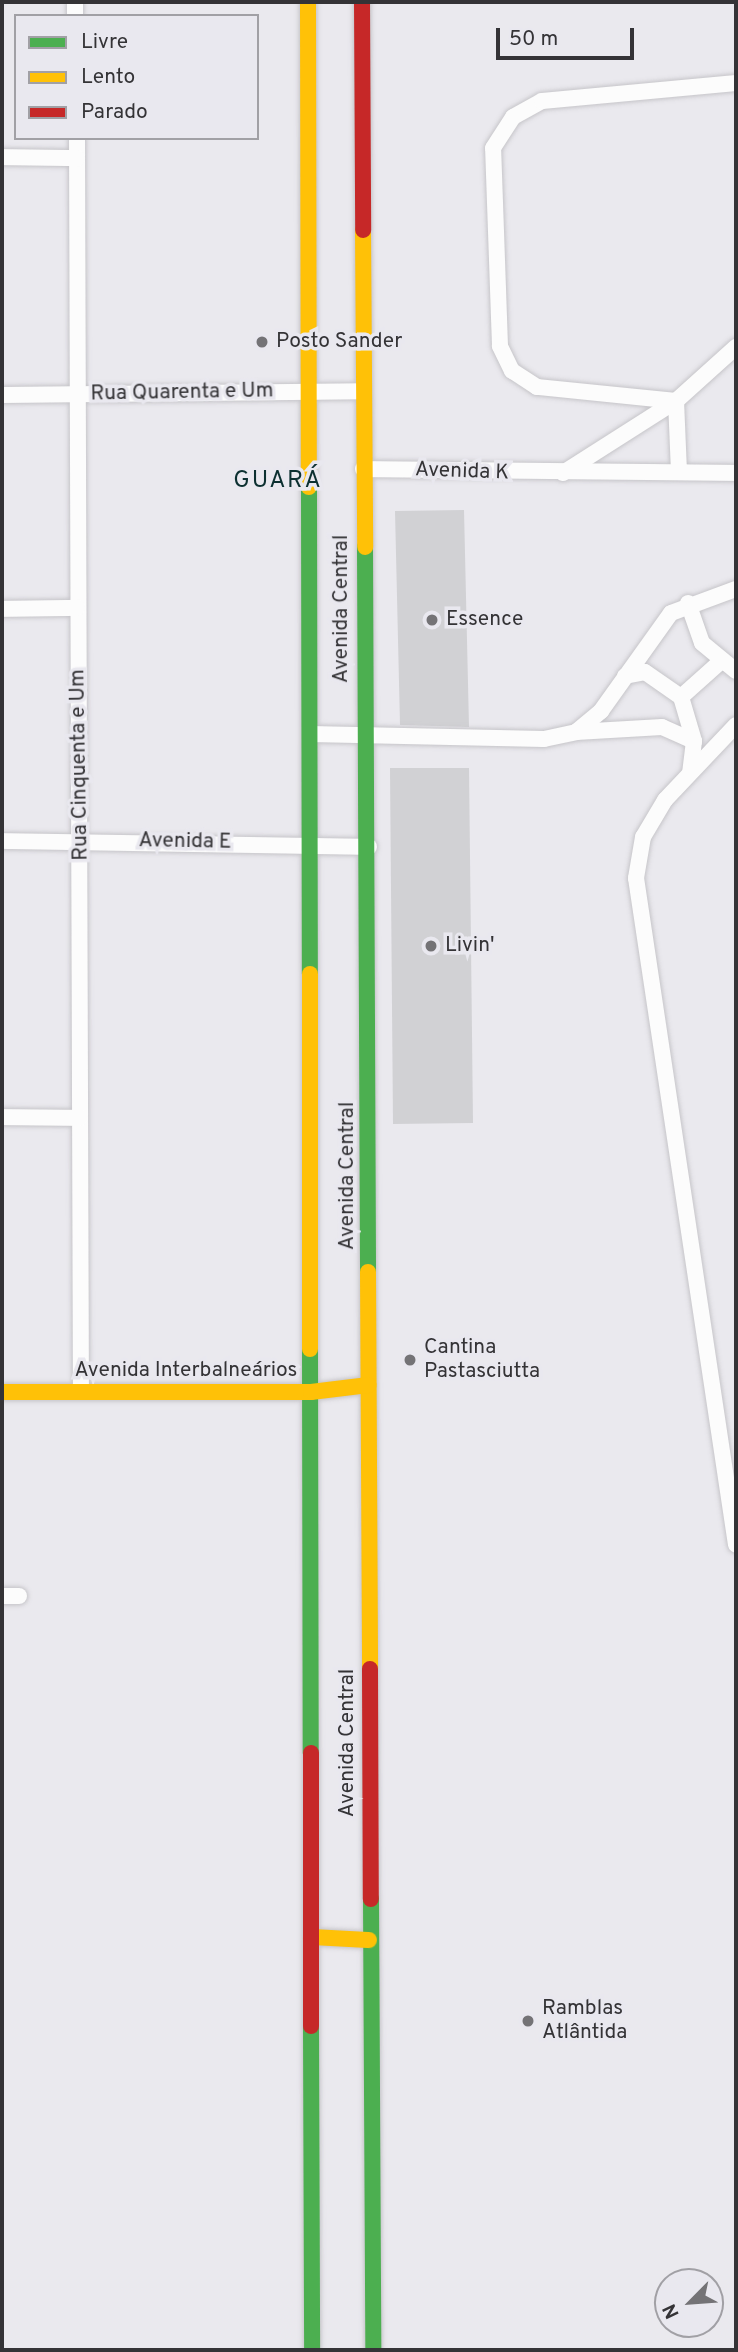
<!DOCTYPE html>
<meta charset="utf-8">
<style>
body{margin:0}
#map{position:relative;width:738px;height:2352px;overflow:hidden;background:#eae9ee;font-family:Overpass,sans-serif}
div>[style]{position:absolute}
.building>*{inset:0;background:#d1d1d4}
.roads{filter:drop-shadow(0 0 2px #c6c5c9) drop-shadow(0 0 2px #c6c5c9)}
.street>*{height:16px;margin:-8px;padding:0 8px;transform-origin:8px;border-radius:8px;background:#fcfcfc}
.fast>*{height:16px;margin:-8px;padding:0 8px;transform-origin:8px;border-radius:8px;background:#4caf50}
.slow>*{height:16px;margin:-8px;padding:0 8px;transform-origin:8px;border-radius:8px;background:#ffc107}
.jam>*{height:16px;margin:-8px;padding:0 8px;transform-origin:8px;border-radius:8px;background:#c62828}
.dots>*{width:19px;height:19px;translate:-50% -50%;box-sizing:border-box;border:4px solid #e9e8ef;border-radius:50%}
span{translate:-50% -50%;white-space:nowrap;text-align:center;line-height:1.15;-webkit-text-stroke:7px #e9e8ef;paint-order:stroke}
.poi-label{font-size:21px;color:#343336}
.left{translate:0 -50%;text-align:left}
.street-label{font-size:21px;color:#343336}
.quarter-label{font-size:24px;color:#0c3031;letter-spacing:2px}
.frame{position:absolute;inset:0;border:4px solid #343336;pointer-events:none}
.legend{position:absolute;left:14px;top:14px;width:245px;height:126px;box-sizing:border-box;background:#e9e8ef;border:2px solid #a1a0a5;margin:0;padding:9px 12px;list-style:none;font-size:21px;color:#343336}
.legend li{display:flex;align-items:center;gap:14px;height:35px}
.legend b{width:35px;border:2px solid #a1a0a5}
.north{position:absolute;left:654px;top:2268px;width:70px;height:70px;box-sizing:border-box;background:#e9e8ef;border:2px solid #a1a0a5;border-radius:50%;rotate:245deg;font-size:19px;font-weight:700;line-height:28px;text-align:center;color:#343336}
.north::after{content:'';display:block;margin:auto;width:24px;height:32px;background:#747376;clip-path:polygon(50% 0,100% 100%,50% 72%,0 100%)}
.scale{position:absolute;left:496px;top:28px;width:138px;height:32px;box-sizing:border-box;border:4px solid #343336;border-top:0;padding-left:9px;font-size:21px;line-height:24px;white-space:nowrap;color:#343336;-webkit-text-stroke:5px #e9e8ef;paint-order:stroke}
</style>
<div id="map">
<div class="building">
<i style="clip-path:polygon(464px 510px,469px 727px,400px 725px,395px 511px)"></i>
<i style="clip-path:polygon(390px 768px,469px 768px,473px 1123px,393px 1124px)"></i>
</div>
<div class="roads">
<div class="street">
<i style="left:75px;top:2px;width:14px;rotate:90deg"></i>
<i style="left:77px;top:138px;width:1254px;rotate:89.82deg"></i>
<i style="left:2px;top:157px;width:75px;rotate:0.8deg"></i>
<i style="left:2px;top:395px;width:361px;rotate:-0.6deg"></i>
<i style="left:676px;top:401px;width:140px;rotate:-174.2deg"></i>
<i style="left:537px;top:387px;width:30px;rotate:-147deg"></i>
<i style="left:512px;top:371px;width:28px;rotate:-116deg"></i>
<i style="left:500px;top:346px;width:198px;rotate:-92deg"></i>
<i style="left:493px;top:148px;width:37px;rotate:-57deg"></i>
<i style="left:513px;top:117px;width:33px;rotate:-29deg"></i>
<i style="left:542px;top:101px;width:195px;rotate:-5.3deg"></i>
<i style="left:363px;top:469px;width:373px;rotate:0.6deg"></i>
<i style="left:679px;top:472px;width:71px;rotate:-92.4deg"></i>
<i style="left:676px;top:401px;width:81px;rotate:-42deg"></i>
<i style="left:563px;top:473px;width:134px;rotate:-32.5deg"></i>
<i style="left:688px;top:603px;width:42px;rotate:70.7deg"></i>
<i style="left:702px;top:643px;width:44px;rotate:39.5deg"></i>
<i style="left:2px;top:609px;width:75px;rotate:-0.8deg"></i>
<i style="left:625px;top:676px;width:20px;rotate:-11deg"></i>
<i style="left:645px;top:672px;width:44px;rotate:34.8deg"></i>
<i style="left:681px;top:697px;width:46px;rotate:73.5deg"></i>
<i style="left:694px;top:741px;width:31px;rotate:97deg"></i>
<i style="left:681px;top:697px;width:51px;rotate:-41.8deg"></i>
<i style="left:736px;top:725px;width:103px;rotate:133.4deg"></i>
<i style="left:665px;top:800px;width:43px;rotate:120.7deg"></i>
<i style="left:643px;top:837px;width:42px;rotate:99.7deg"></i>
<i style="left:636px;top:878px;width:674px;rotate:81.47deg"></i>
<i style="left:576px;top:732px;width:86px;rotate:-3.3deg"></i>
<i style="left:662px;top:727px;width:35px;rotate:24deg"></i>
<i style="left:310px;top:734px;width:234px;rotate:1.2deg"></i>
<i style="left:544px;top:739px;width:33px;rotate:-12deg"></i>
<i style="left:576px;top:732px;width:33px;rotate:-40deg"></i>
<i style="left:601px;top:711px;width:120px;rotate:-54.5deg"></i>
<i style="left:671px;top:613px;width:69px;rotate:-20.3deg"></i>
<i style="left:2px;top:841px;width:367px;rotate:0.9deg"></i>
<i style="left:2px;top:1117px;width:78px;rotate:0.7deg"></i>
<i style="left:2px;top:1596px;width:17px"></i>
</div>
<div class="fast">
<i style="left:309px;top:487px;width:487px;rotate:89.9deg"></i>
<i style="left:365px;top:547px;width:725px;rotate:89.76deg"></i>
<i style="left:310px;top:1349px;width:404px;rotate:89.9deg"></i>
<i style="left:371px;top:1899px;width:451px;rotate:89.7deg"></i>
<i style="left:311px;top:2026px;width:324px;rotate:89.8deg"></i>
</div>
<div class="slow">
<i style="left:308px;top:2px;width:485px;rotate:89.9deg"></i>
<i style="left:363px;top:230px;width:317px;rotate:89.6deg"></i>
<i style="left:310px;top:974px;width:375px;rotate:90deg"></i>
<i style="left:368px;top:1272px;width:397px;rotate:89.7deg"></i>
<i style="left:2px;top:1392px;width:309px"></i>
<i style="left:311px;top:1392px;width:58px;rotate:-6.9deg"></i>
<i style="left:311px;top:1937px;width:58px;rotate:3deg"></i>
</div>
<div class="jam">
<i style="left:362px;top:2px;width:228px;rotate:89.7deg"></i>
<i style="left:370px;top:1669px;width:230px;rotate:89.8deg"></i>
<i style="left:311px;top:1753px;width:273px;rotate:90deg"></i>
</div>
</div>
<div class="dots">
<i style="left:262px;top:342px;background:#747376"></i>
<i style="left:432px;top:620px;background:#747376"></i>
<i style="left:431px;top:946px;background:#747376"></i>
<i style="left:410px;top:1360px;background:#747376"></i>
<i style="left:528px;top:2021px;background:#747376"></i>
</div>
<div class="poi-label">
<span class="left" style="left:276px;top:342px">Posto Sander</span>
<span class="left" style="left:446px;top:620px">Essence</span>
<span class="left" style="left:445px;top:946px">Livin'</span>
<span class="left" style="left:424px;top:1360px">Cantina<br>Pastasciutta</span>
<span class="left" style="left:542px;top:2021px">Ramblas<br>Atlântida</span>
</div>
<div class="street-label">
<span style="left:182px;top:393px;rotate:-1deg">Rua Quarenta e Um</span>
<span style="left:462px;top:472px;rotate:2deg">Avenida K</span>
<span style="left:342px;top:609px;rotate:-90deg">Avenida Central</span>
<span style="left:80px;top:765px;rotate:-91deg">Rua Cinquenta e Um</span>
<span style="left:185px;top:842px;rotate:1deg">Avenida E</span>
<span style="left:348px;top:1176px;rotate:-90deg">Avenida Central</span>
<span style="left:186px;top:1371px">Avenida Interbalneários</span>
<span style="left:348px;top:1743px;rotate:-90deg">Avenida Central</span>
</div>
<div class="quarter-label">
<span style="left:278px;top:482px">GUARÁ</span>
</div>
<div class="frame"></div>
<ul class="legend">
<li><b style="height:9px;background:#4caf50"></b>Livre</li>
<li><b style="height:9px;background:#ffc107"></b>Lento</li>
<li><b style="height:9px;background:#c62828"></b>Parado</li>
</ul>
<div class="north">N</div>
<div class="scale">50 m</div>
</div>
